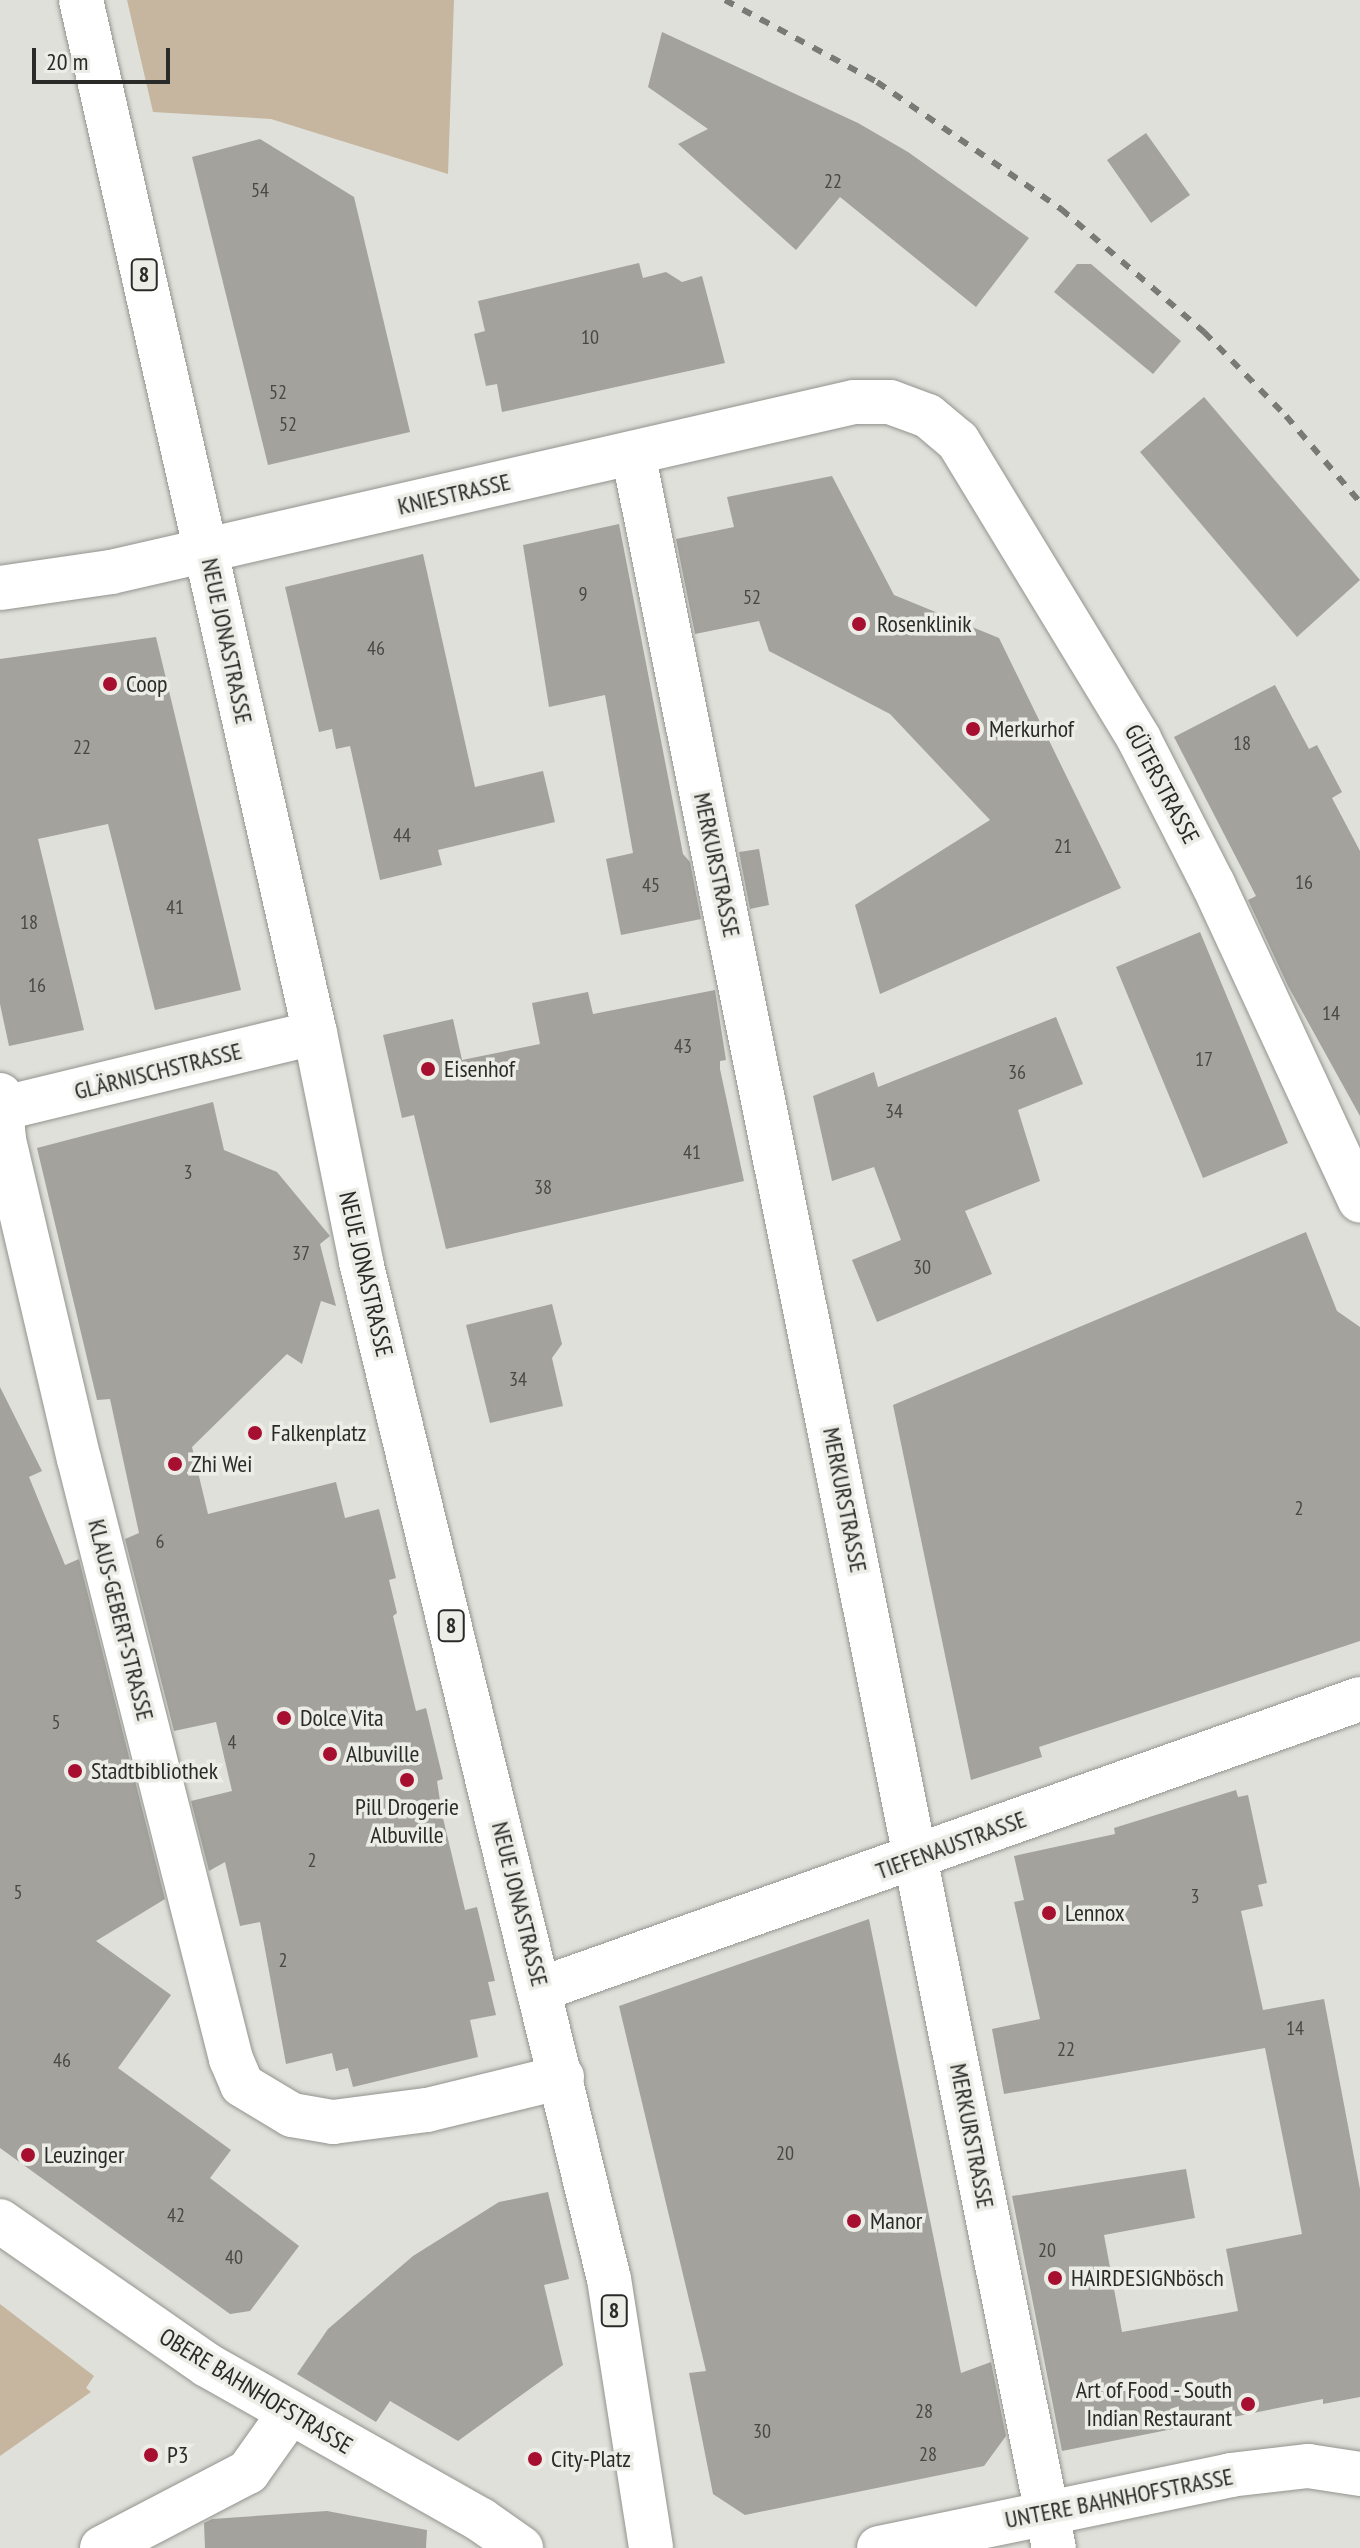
<!DOCTYPE html>
<meta charset="utf-8">
<style>
body{margin:0}
#map{position:relative;width:1360px;height:2548px;overflow:hidden;background:#dfe0da;font-family:"PT Sans Narrow",sans-serif}
div>[style]{position:absolute}
.green>*{inset:0;background:#c6b69f}
.building>*{inset:0;background:#a3a29d}
.roads{filter:drop-shadow(0 0 2px #93948f) drop-shadow(0 0 2px #93948f)}
.minor>*{height:44px;margin:-22px;padding:0 22px;transform-origin:22px;border-radius:22px;background:#fff}
.primary>*{height:44px;margin:-22px;padding:0 22px;transform-origin:22px;border-radius:22px;background:#fff}
.rail>*{height:6px;margin-top:-3px;transform-origin:0;background:repeating-linear-gradient(90deg,#797a76 0 10px,transparent 0 20px)}
.dots>*{width:22px;height:22px;translate:-50% -50%;box-sizing:border-box;border:4px solid #ecede7;border-radius:50%}
span{translate:-50% -50%;white-space:nowrap;text-align:center;line-height:1.15;-webkit-text-stroke:7px #ecede7;paint-order:stroke}
.number-label{font-size:20px;color:#484945}
.number-label span{-webkit-text-stroke-width:0}
.shield-label span{padding:2px 6px;background:#ecede7;border:2px solid;border-radius:6px;-webkit-text-stroke-width:0}
.shield-label{font-size:22px;color:#2a2b28;font-weight:700}
.street-label{font-size:24px;color:#2a2b28}
.poi-label{font-size:24px;color:#2a2b28}
.left{translate:0 -50%;text-align:left}
.right{translate:-100% -50%;text-align:right}
.scale{position:absolute;left:32px;top:48px;width:138px;height:36px;box-sizing:border-box;border:4px solid #2a2b28;border-top:0;padding-left:10px;font-size:24px;line-height:28px;white-space:nowrap;color:#2a2b28;-webkit-text-stroke:6px #ecede7;paint-order:stroke}
</style>
<div id="map">
<div class="green">
<i style="clip-path:polygon(127px 0,454px 0,448px 174px,271px 119px,153px 112px)"></i>
<i style="clip-path:polygon(0 2304px,94px 2376px,86px 2388px,91px 2392px,0 2456px)"></i>
</div>
<div class="building">
<i style="clip-path:polygon(662px 32px,858px 123px,908px 152px,1029px 238px,976px 307px,840px 197px,796px 250px,678px 144px,708px 129px,648px 87px)"></i>
<i style="clip-path:polygon(1146px 133px,1190px 195px,1151px 223px,1107px 160px)"></i>
<i style="clip-path:polygon(260px 139px,354px 197px,410px 432px,268px 465px,192px 157px)"></i>
<i style="clip-path:polygon(639px 263px,643px 278px,666px 272px,682px 282px,702px 276px,725px 363px,502px 412px,497px 384px,486px 386px,474px 334px,485px 331px,478px 301px)"></i>
<i style="clip-path:polygon(1077px 264px,1091px 264px,1181px 341px,1153px 374px,1054px 292px)"></i>
<i style="clip-path:polygon(1204px 397px,1360px 580px,1297px 637px,1140px 452px)"></i>
<i style="clip-path:polygon(832px 476px,894px 595px,999px 638px,1121px 888px,880px 994px,855px 905px,990px 820px,890px 714px,769px 651px,759px 621px,695px 634px,676px 539px,734px 527px,727px 497px)"></i>
<i style="clip-path:polygon(619px 524px,683px 854px,690px 862px,701px 919px,621px 935px,606px 859px,633px 853px,605px 695px,549px 707px,523px 545px)"></i>
<i style="clip-path:polygon(423px 554px,475px 787px,543px 771px,555px 822px,438px 850px,442px 865px,380px 880px,350px 746px,336px 749px,332px 729px,319px 732px,285px 587px)"></i>
<i style="clip-path:polygon(156px 637px,241px 990px,155px 1010px,108px 824px,38px 839px,84px 1030px,9px 1046px,0 1004px,0 659px)"></i>
<i style="clip-path:polygon(1275px 685px,1309px 749px,1317px 745px,1342px 792px,1332px 798px,1360px 851px,1360px 1116px,1288px 986px,1248px 900px,1256px 896px,1174px 737px)"></i>
<i style="clip-path:polygon(759px 849px,769px 905px,750px 909px,739px 852px)"></i>
<i style="clip-path:polygon(1200px 932px,1288px 1143px,1203px 1178px,1116px 967px)"></i>
<i style="clip-path:polygon(715px 990px,726px 1060px,720px 1061px,720px 1069px,744px 1181px,446px 1249px,414px 1115px,402px 1118px,383px 1035px,453px 1019px,462px 1060px,540px 1044px,532px 1003px,588px 992px,593px 1014px)"></i>
<i style="clip-path:polygon(1056px 1017px,1083px 1084px,1018px 1110px,1040px 1181px,965px 1211px,992px 1274px,877px 1322px,852px 1260px,901px 1240px,874px 1167px,832px 1181px,813px 1096px,874px 1072px,878px 1087px)"></i>
<i style="clip-path:polygon(213px 1102px,224px 1150px,277px 1172px,330px 1236px,320px 1244px,336px 1306px,321px 1301px,302px 1364px,287px 1354px,192px 1447px,208px 1514px,336px 1482px,345px 1518px,379px 1509px,396px 1578px,389px 1580px,397px 1613px,393px 1616px,416px 1711px,426px 1708px,443px 1779px,437px 1781px,442px 1814px,465px 1910px,477px 1907px,495px 1981px,488px 1982px,496px 2015px,470px 2020px,478px 2057px,353px 2087px,348px 2068px,336px 2071px,332px 2053px,286px 2064px,260px 1922px,240px 1926px,225px 1862px,209px 1871px,191px 1801px,232px 1791px,216px 1722px,174px 1731px,125px 1539px,139px 1533px,110px 1399px,97px 1400px,37px 1148px)"></i>
<i style="clip-path:polygon(1306px 1232px,1337px 1311px,1360px 1327px,1360px 1641px,1039px 1747px,1042px 1757px,971px 1780px,893px 1405px)"></i>
<i style="clip-path:polygon(552px 1304px,562px 1344px,552px 1358px,563px 1406px,490px 1423px,466px 1325px)"></i>
<i style="clip-path:polygon(0 1387px,42px 1471px,29px 1477px,65px 1565px,79px 1559px,165px 1899px,96px 1941px,171px 1995px,118px 2068px,231px 2150px,210px 2178px,299px 2246px,250px 2311px,230px 2314px,0 2148px)"></i>
<i style="clip-path:polygon(1236px 1790px,1238px 1797px,1248px 1795px,1267px 1883px,1258px 1885px,1263px 1906px,1241px 1911px,1263px 2010px,1324px 1999px,1360px 2189px,1360px 2397px,1323px 2404px,1323px 2399px,1062px 2451px,1012px 2196px,1186px 2169px,1195px 2218px,1104px 2235px,1122px 2332px,1238px 2311px,1226px 2249px,1302px 2234px,1265px 2048px,1004px 2094px,992px 2029px,1040px 2019px,1014px 1902px,1024px 1900px,1014px 1856px,1115px 1834px,1114px 1828px)"></i>
<i style="clip-path:polygon(869px 1919px,961px 2373px,991px 2362px,1006px 2436px,984px 2466px,745px 2515px,713px 2494px,689px 2373px,706px 2371px,619px 2006px)"></i>
<i style="clip-path:polygon(548px 2192px,569px 2279px,544px 2285px,563px 2365px,458px 2441px,390px 2401px,376px 2422px,297px 2374px,328px 2329px,413px 2256px,499px 2202px)"></i>
<i style="clip-path:polygon(327px 2511px,427px 2530px,426px 2548px,205px 2548px,204px 2523px,212px 2519px)"></i>
</div>
<div class="roads">
<div class="minor">
<i style="left:633px;top:453px;width:2137px;rotate:78.64deg"></i>
<i style="left:0;top:588px;width:112px;rotate:-8.2deg"></i>
<i style="left:111px;top:572px;width:762px;rotate:-12.89deg"></i>
<i style="left:854px;top:402px;width:36px"></i>
<i style="left:890px;top:402px;width:40px;rotate:20.2deg"></i>
<i style="left:928px;top:416px;width:39px;rotate:40deg"></i>
<i style="left:958px;top:441px;width:349px;rotate:58.7deg"></i>
<i style="left:1139px;top:739px;width:163px;rotate:63deg"></i>
<i style="left:1213px;top:884px;width:349px;rotate:65.1deg"></i>
<i style="left:0;top:1095px;width:45px;rotate:84.9deg"></i>
<i style="left:4px;top:1140px;width:328px;rotate:76.8deg"></i>
<i style="left:79px;top:1459px;width:619px;rotate:75.78deg"></i>
<i style="left:231px;top:2059px;width:28px;rotate:67deg"></i>
<i style="left:242px;top:2085px;width:58px;rotate:31deg"></i>
<i style="left:292px;top:2115px;width:42px;rotate:9.7deg"></i>
<i style="left:333px;top:2122px;width:95px;rotate:-7.3deg"></i>
<i style="left:427px;top:2110px;width:139px;rotate:-13.7deg"></i>
<i style="left:0;top:1109px;width:324px;rotate:-13.6deg"></i>
<i style="left:541px;top:1989px;width:869px;rotate:-19.5deg"></i>
<i style="left:102px;top:2548px;width:165px;rotate:-27.5deg"></i>
<i style="left:248px;top:2472px;width:72px;rotate:-54.6deg"></i>
</div>
<div class="primary">
<i style="left:81px;top:0;width:1059px;rotate:77.24deg"></i>
<i style="left:315px;top:1033px;width:234px;rotate:78.6deg"></i>
<i style="left:361px;top:1262px;width:1047px;rotate:76.3deg"></i>
<i style="left:609px;top:2279px;width:272px;rotate:81.1deg"></i>
<i style="left:0;top:2221px;width:252px;rotate:34.8deg"></i>
<i style="left:207px;top:2365px;width:315px;rotate:29.5deg"></i>
<i style="left:481px;top:2520px;width:49px;rotate:35deg"></i>
<i style="left:879px;top:2548px;width:359px;rotate:-11.7deg"></i>
<i style="left:1230px;top:2475px;width:79px;rotate:-6.6deg"></i>
<i style="left:1308px;top:2466px;width:53px;rotate:8.7deg"></i>
</div>
</div>
<div class="rail">
<i style="left:725px;top:0;width:173px;rotate:28.3deg"></i>
<i style="left:877px;top:82px;width:224px;rotate:34.6deg"></i>
<i style="left:1061px;top:209px;width:189px;rotate:40.7deg"></i>
<i style="left:1204px;top:332px;width:117px;rotate:45.7deg"></i>
<i style="left:1286px;top:416px;width:113px;rotate:49.3deg"></i>
</div>
<div class="dots">
<i style="left:859px;top:624px;background:#a70f30"></i>
<i style="left:110px;top:684px;background:#a70f30"></i>
<i style="left:973px;top:729px;background:#a70f30"></i>
<i style="left:428px;top:1069px;background:#a70f30"></i>
<i style="left:255px;top:1433px;background:#a70f30"></i>
<i style="left:175px;top:1464px;background:#a70f30"></i>
<i style="left:284px;top:1718px;background:#a70f30"></i>
<i style="left:330px;top:1754px;background:#a70f30"></i>
<i style="left:75px;top:1771px;background:#a70f30"></i>
<i style="left:407px;top:1780px;background:#a70f30"></i>
<i style="left:1049px;top:1913px;background:#a70f30"></i>
<i style="left:28px;top:2155px;background:#a70f30"></i>
<i style="left:854px;top:2221px;background:#a70f30"></i>
<i style="left:1055px;top:2278px;background:#a70f30"></i>
<i style="left:1248px;top:2404px;background:#a70f30"></i>
<i style="left:151px;top:2455px;background:#a70f30"></i>
<i style="left:535px;top:2459px;background:#a70f30"></i>
</div>
<div class="number-label">
<span style="left:833px;top:181px">22</span>
<span style="left:260px;top:190px">54</span>
<span style="left:590px;top:337px">10</span>
<span style="left:278px;top:392px">52</span>
<span style="left:288px;top:424px">52</span>
<span style="left:583px;top:594px">9</span>
<span style="left:752px;top:597px">52</span>
<span style="left:376px;top:648px">46</span>
<span style="left:1242px;top:743px">18</span>
<span style="left:82px;top:747px">22</span>
<span style="left:402px;top:835px">44</span>
<span style="left:1063px;top:846px">21</span>
<span style="left:1304px;top:882px">16</span>
<span style="left:651px;top:885px">45</span>
<span style="left:175px;top:907px">41</span>
<span style="left:29px;top:922px">18</span>
<span style="left:37px;top:985px">16</span>
<span style="left:1331px;top:1013px">14</span>
<span style="left:683px;top:1046px">43</span>
<span style="left:1204px;top:1059px">17</span>
<span style="left:1017px;top:1072px">36</span>
<span style="left:894px;top:1111px">34</span>
<span style="left:692px;top:1152px">41</span>
<span style="left:188px;top:1172px">3</span>
<span style="left:543px;top:1187px">38</span>
<span style="left:301px;top:1253px">37</span>
<span style="left:922px;top:1267px">30</span>
<span style="left:518px;top:1379px">34</span>
<span style="left:1299px;top:1508px">2</span>
<span style="left:160px;top:1541px">6</span>
<span style="left:56px;top:1722px">5</span>
<span style="left:232px;top:1742px">4</span>
<span style="left:312px;top:1860px">2</span>
<span style="left:18px;top:1892px">5</span>
<span style="left:1195px;top:1896px">3</span>
<span style="left:283px;top:1960px">2</span>
<span style="left:1295px;top:2028px">14</span>
<span style="left:1066px;top:2049px">22</span>
<span style="left:62px;top:2060px">46</span>
<span style="left:785px;top:2153px">20</span>
<span style="left:176px;top:2215px">42</span>
<span style="left:1047px;top:2250px">20</span>
<span style="left:234px;top:2257px">40</span>
<span style="left:924px;top:2411px">28</span>
<span style="left:762px;top:2431px">30</span>
<span style="left:928px;top:2454px">28</span>
</div>
<div class="shield-label">
<span style="left:144px;top:275px">8</span>
<span style="left:451px;top:1626px">8</span>
<span style="left:614px;top:2311px">8</span>
</div>
<div class="street-label">
<span style="left:454px;top:494px;rotate:-13deg">KNIESTRASSE</span>
<span style="left:227px;top:641px;rotate:78deg">NEUE JONASTRASSE</span>
<span style="left:1162px;top:784px;rotate:62deg">GÜTERSTRASSE</span>
<span style="left:717px;top:865px;rotate:78deg">MERKURSTRASSE</span>
<span style="left:158px;top:1071px;rotate:-14deg">GLÄRNISCHSTRASSE</span>
<span style="left:366px;top:1274px;rotate:77deg">NEUE JONASTRASSE</span>
<span style="left:845px;top:1500px;rotate:79deg">MERKURSTRASSE</span>
<span style="left:121px;top:1620px;rotate:76deg">KLAUS-GEBERT-STRASSE</span>
<span style="left:951px;top:1845px;rotate:-20deg">TIEFENAUSTRASSE</span>
<span style="left:520px;top:1904px;rotate:76deg">NEUE JONASTRASSE</span>
<span style="left:972px;top:2136px;rotate:79deg">MERKURSTRASSE</span>
<span style="left:256px;top:2391px;rotate:31deg">OBERE BAHNHOFSTRASSE</span>
<span style="left:1119px;top:2498px;rotate:-11deg">UNTERE BAHNHOFSTRASSE</span>
</div>
<div class="poi-label">
<span class="left" style="left:877px;top:624px">Rosenklinik</span>
<span class="left" style="left:126px;top:684px">Coop</span>
<span class="left" style="left:989px;top:729px">Merkurhof</span>
<span class="left" style="left:444px;top:1069px">Eisenhof</span>
<span class="left" style="left:271px;top:1433px">Falkenplatz</span>
<span class="left" style="left:191px;top:1464px">Zhi Wei</span>
<span class="left" style="left:300px;top:1718px">Dolce Vita</span>
<span class="left" style="left:346px;top:1754px">Albuville</span>
<span class="left" style="left:91px;top:1771px">Stadtbibliothek</span>
<span style="left:407px;top:1821px">Pill Drogerie<br>Albuville</span>
<span class="left" style="left:1065px;top:1913px">Lennox</span>
<span class="left" style="left:44px;top:2155px">Leuzinger</span>
<span class="left" style="left:870px;top:2221px">Manor</span>
<span class="left" style="left:1071px;top:2278px">HAIRDESIGNbösch</span>
<span class="right" style="left:1232px;top:2404px">Art of Food - South<br>Indian Restaurant</span>
<span class="left" style="left:167px;top:2455px">P3</span>
<span class="left" style="left:551px;top:2459px">City-Platz</span>
</div>
<div class="scale">20 m</div>
</div>
